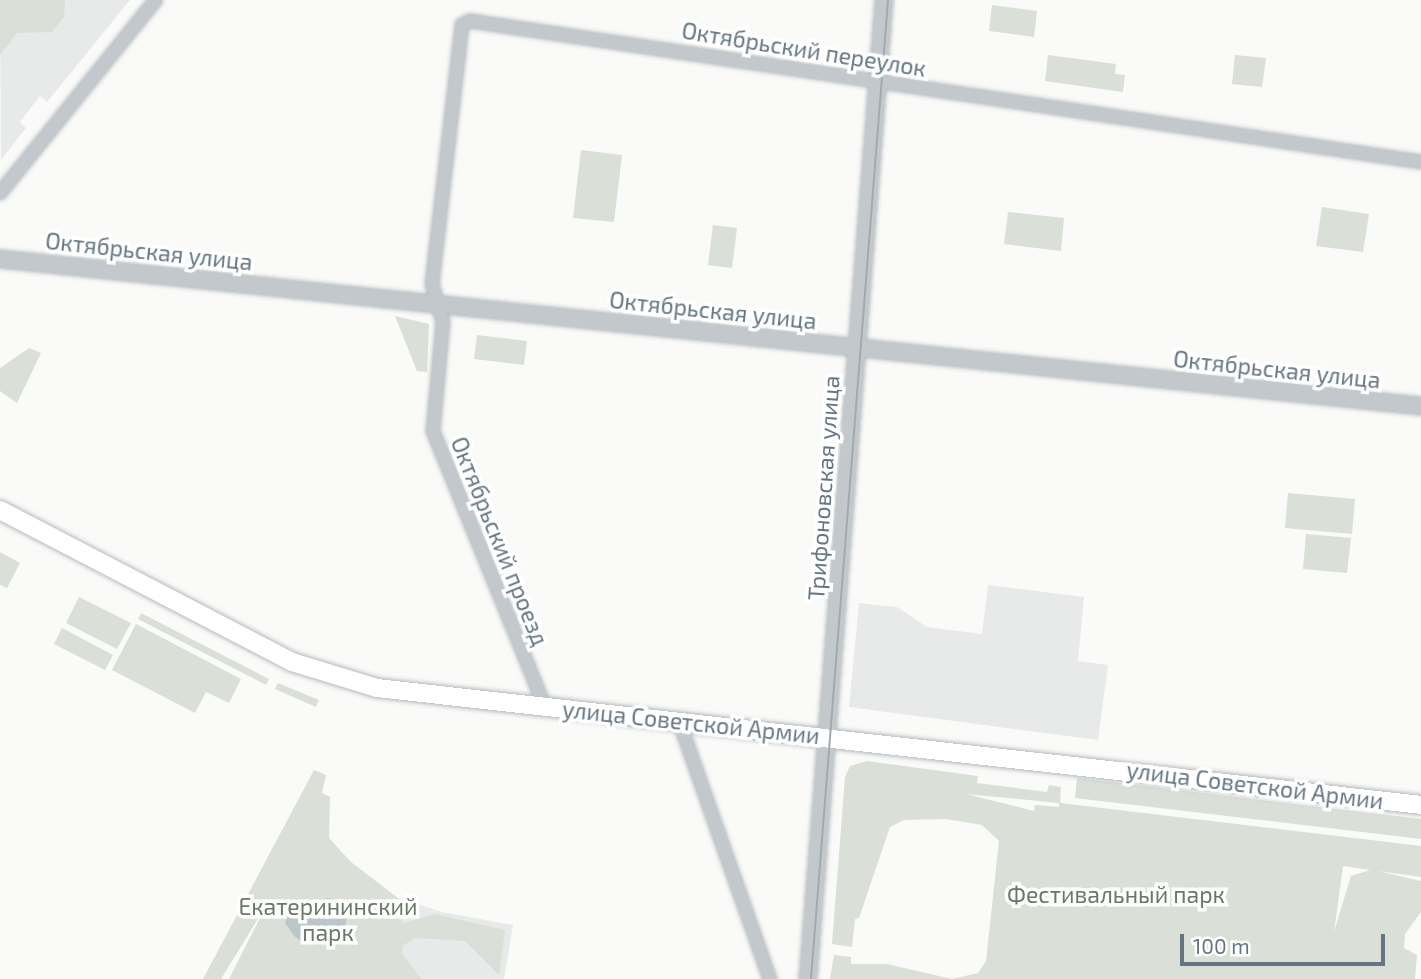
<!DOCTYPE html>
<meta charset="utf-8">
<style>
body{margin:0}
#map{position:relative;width:1421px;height:979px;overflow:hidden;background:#fafaf8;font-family:"Exo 2",sans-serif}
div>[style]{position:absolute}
.built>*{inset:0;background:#e8e9e9}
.green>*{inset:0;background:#dadfd7}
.water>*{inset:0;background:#bbc7cb}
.roads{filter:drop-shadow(0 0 2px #b3babf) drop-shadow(0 0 2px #b3babf)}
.minor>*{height:12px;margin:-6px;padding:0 6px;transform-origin:6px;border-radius:6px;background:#c3c8cc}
.tertiary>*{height:16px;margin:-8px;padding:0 8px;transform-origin:8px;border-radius:8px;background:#c3c8cc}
.secondary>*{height:18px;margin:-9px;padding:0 9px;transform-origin:9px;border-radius:9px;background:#fff}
.tram>*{height:2px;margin:-1px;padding:0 1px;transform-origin:1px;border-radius:1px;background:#a2aab0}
span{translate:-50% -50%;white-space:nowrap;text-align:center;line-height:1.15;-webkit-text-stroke:7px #fff;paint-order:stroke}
.street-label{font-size:23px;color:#657683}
.park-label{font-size:23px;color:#687a64}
.scale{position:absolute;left:1180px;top:934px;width:205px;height:32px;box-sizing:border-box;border:4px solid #657683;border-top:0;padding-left:9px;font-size:21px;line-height:24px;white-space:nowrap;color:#657683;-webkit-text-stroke:5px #fff;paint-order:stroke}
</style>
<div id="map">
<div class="built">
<i style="clip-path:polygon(0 0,130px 0,47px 102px,40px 96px,20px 122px,26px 128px,1px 160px)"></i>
<i style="clip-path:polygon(988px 585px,1084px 597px,1078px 661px,1108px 665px,1098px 740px,849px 707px,859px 603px,897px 607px,927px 627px,982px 634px)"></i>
<i style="clip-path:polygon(398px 898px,442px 912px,513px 925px,504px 979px,384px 979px)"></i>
</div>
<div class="green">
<i style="clip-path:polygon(0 0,65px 0,64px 17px,52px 32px,17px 33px,0 55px)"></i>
<i style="clip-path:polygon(992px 5px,1037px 11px,1034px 37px,989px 31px)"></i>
<i style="clip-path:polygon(1048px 55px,1116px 64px,1115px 74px,1125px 75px,1123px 92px,1045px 81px)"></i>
<i style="clip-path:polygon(1235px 55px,1266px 58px,1262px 87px,1232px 84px)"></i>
<i style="clip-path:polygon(581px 150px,622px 155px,614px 222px,573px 218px)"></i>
<i style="clip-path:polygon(1322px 207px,1369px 214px,1363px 252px,1316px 246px)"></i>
<i style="clip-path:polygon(1008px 212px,1064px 218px,1061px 251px,1004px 244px)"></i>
<i style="clip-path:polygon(713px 225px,737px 228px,732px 268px,708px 265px)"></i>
<i style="clip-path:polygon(395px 316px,429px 324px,427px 372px,417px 371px)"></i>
<i style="clip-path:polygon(477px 335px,527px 341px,524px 365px,474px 359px)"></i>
<i style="clip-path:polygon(29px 348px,41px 353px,17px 403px,0 391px,0 368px)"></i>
<i style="clip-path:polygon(1288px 493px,1355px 499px,1352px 534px,1285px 528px)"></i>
<i style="clip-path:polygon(1306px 534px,1351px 538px,1347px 573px,1303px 569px)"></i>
<i style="clip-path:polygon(0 552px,20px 563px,7px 588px,0 585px)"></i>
<i style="clip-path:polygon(79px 597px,131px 623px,117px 649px,66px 623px)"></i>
<i style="clip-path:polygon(141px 613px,269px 679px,266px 685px,138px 619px)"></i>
<i style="clip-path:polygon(136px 624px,241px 679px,229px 703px,206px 692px,195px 713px,112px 670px)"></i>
<i style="clip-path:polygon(62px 628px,113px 655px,105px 670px,54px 644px)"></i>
<i style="clip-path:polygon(278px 683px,319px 700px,316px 707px,275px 689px)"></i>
<i style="clip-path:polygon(evenodd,867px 761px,978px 776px,977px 783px,1047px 792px,1049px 785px,1061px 787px,1060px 803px,1421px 846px,1421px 877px,1378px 871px,1421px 881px,1421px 912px,1405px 934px,1404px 948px,1417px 955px,1415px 979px,830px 979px,834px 955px,851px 957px,851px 964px,887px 964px,952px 979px,978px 973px,986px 961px,999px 841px,982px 825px,946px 819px,904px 820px,890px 827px,859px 918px,855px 919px,852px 947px,832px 944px,845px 777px,850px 766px,867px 761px,966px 794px,1059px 803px,1059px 807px,1035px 805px,1034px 811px,966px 794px,867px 761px,1343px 866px,1370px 870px,1351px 876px,1334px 932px,1343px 866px)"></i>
<i style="clip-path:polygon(314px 770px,326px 775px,322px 793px,330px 797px,329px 838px,351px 862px,398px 898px,395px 915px,404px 923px,435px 914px,505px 930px,499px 975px,465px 941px,414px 938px,403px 946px,402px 953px,421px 979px,229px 979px,267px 904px,221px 979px,203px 979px)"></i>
<i style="clip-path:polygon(1077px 778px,1421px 819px,1421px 839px,1075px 798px)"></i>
</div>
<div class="water">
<i style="clip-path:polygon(328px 898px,342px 902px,348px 910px,344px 933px,325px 943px,307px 944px,295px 937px,285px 923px,289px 914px,309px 913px,317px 901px)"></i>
</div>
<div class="roads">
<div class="minor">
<i style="left:0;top:193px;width:248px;rotate:-51.1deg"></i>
<i style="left:545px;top:707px;width:298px;rotate:-112.1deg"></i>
<i style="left:433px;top:431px;width:109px;rotate:-84.8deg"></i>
<i style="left:443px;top:322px;width:40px;rotate:-106deg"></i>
<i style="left:432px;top:284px;width:261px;rotate:-83.4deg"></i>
<i style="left:462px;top:25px;width:9px;rotate:-27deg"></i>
<i style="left:470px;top:21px;width:961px;rotate:8.43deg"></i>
<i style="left:679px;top:721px;width:274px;rotate:70.6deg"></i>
</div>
<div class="tertiary">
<i style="left:0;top:259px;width:1429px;rotate:5.91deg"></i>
<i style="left:808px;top:979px;width:982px;rotate:-85.56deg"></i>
</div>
<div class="secondary">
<i style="left:0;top:510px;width:329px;rotate:27.5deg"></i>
<i style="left:292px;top:662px;width:89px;rotate:17deg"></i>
<i style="left:377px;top:688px;width:1051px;rotate:6.39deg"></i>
</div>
</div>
<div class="tram">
<i style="left:811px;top:979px;width:982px;rotate:-85.5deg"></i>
</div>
<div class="street-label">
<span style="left:804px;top:49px;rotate:9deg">Октябрьский переулок</span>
<span style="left:149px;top:251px;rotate:6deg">Октябрьская улица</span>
<span style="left:713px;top:310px;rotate:6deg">Октябрьская улица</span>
<span style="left:1277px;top:369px;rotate:6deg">Октябрьская улица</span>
<span style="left:823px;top:488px;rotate:-86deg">Трифоновская улица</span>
<span style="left:500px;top:541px;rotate:68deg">Октябрьский проезд</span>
<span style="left:691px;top:722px;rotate:6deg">улица Советской Армии</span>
<span style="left:1255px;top:785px;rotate:7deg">улица Советской Армии</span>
</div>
<div class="park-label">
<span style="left:1116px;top:894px">Фестивальный парк</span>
<span style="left:328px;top:919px">Екатерининский<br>парк</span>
</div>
<div class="scale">100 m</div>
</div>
